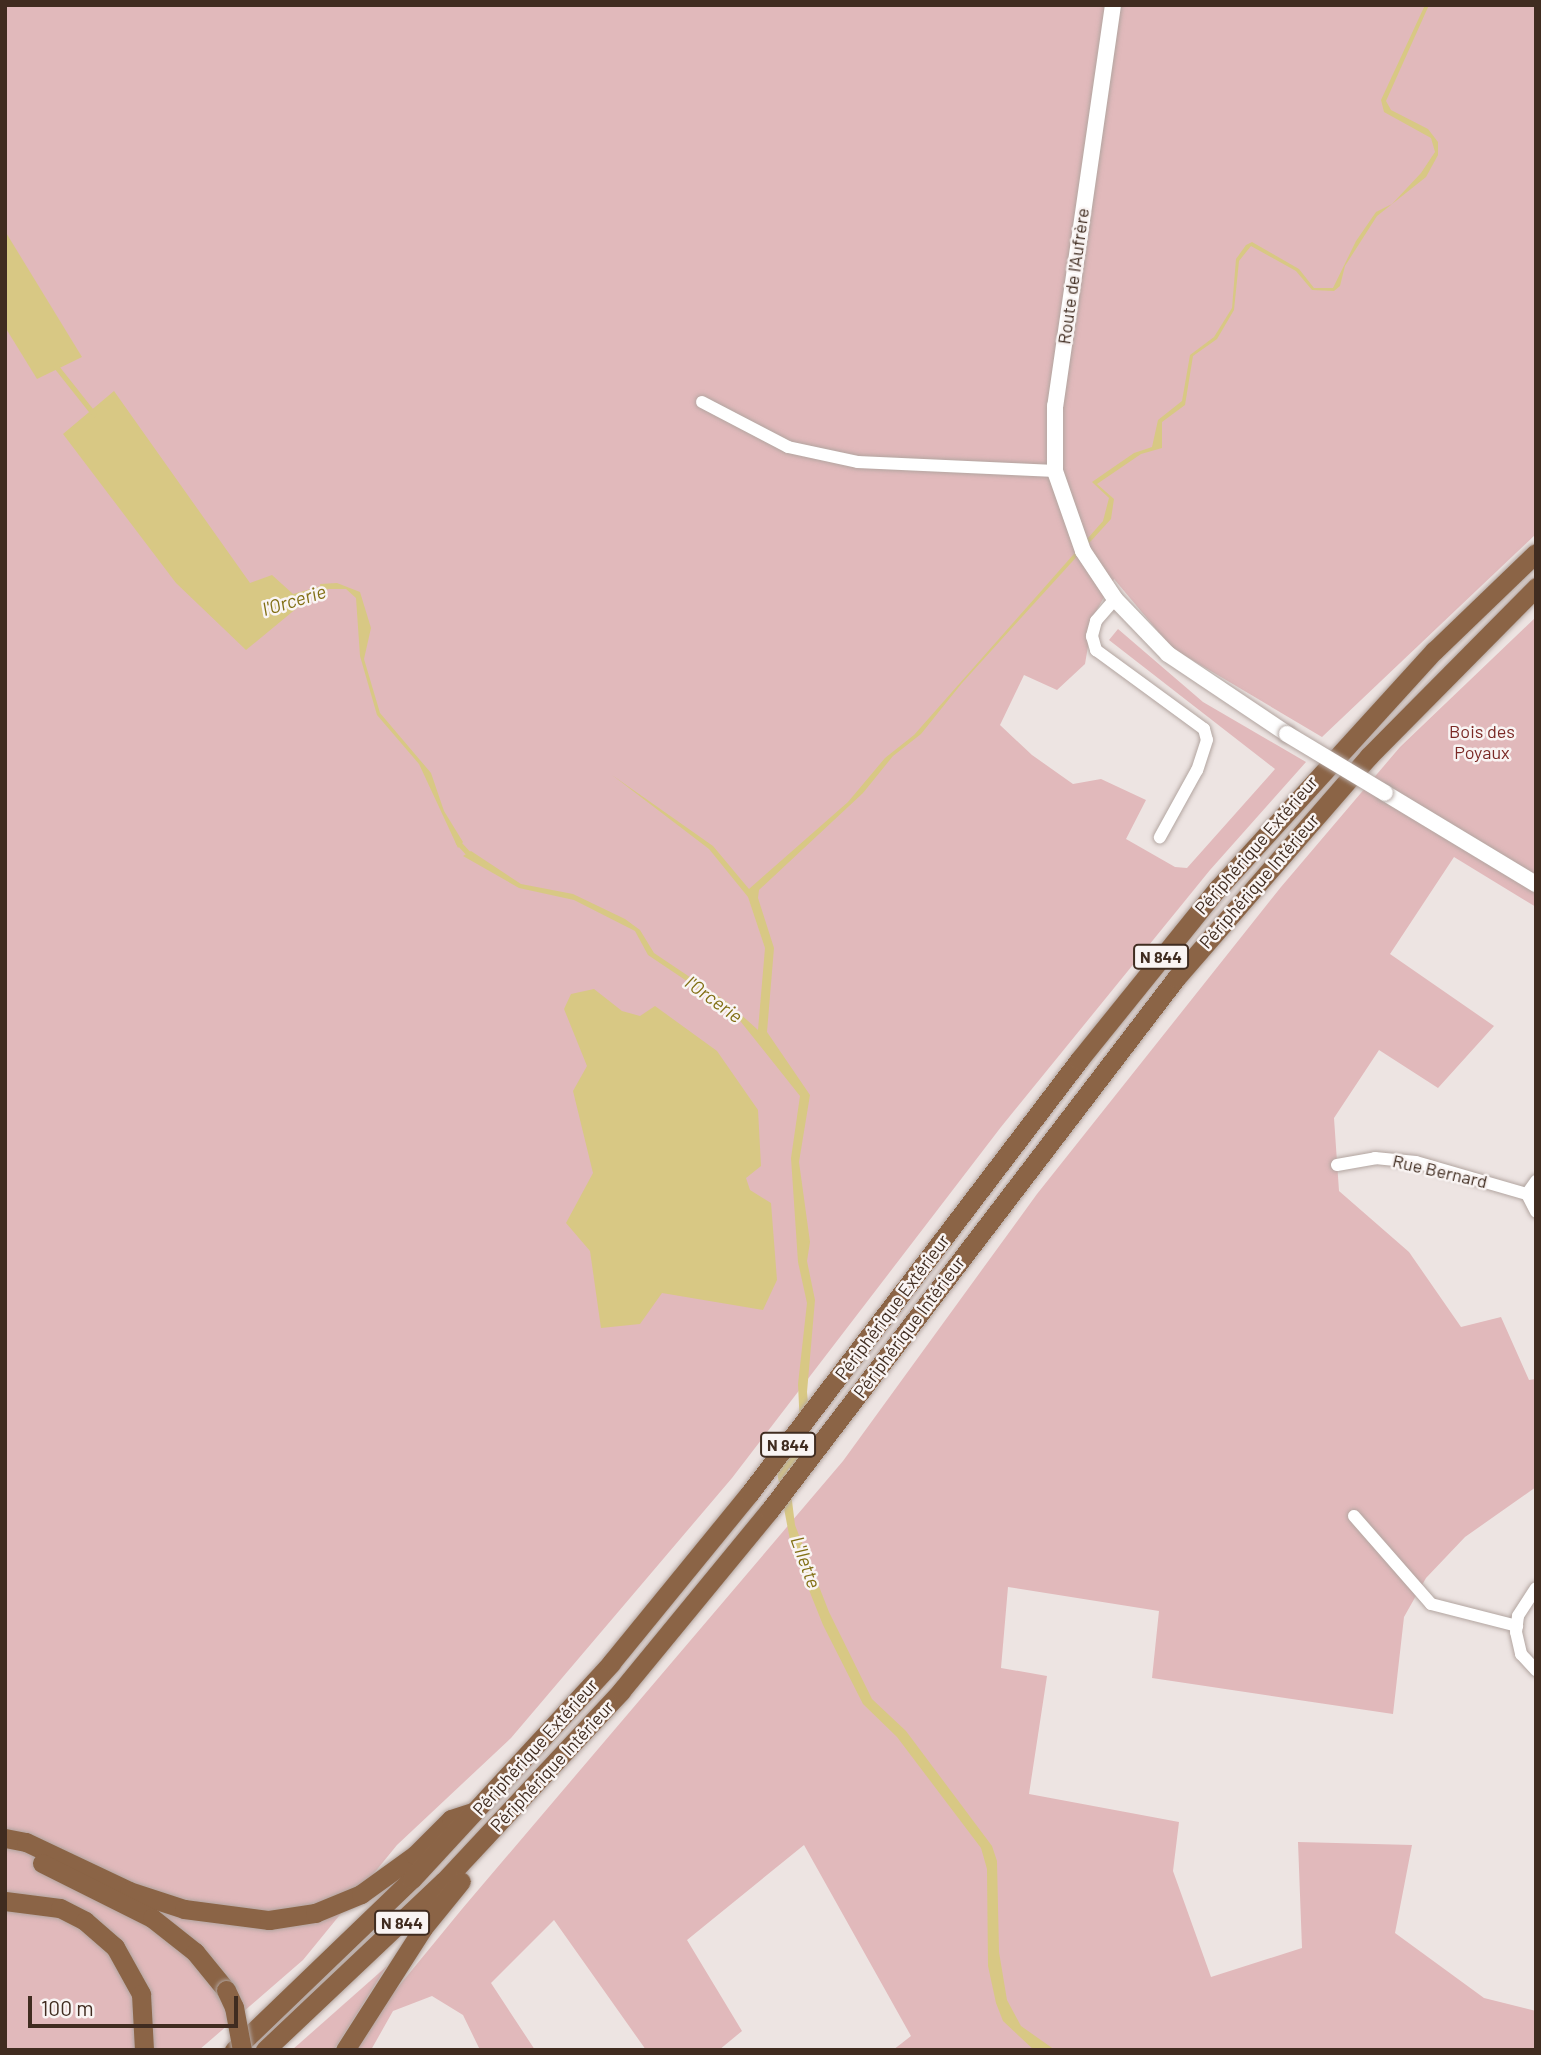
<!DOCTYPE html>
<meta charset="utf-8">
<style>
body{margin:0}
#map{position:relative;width:1541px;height:2055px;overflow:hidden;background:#ede4e2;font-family:Barlow,sans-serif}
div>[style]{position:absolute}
.green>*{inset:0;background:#e1b9bb}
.water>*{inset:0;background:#d8c884}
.stream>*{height:4.5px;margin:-2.25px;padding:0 2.25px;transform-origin:2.25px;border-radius:2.25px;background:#d8c884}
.roads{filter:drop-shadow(0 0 2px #b2a5a0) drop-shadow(0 0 2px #b2a5a0)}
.minor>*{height:12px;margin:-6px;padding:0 6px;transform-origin:6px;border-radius:6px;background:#fff}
.tertiary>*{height:16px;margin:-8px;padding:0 8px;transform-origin:8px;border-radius:8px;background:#fff}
.trunk>*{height:19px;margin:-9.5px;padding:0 9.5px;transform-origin:9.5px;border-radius:9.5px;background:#8b6446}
.bridges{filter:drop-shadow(0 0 2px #b2a5a0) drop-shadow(0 0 2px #b2a5a0)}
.tertiary-bridge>*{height:16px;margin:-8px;padding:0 8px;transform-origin:8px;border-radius:8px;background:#fff}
.trunk-bridge>*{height:19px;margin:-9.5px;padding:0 9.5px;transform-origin:9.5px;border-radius:9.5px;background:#8b6446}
span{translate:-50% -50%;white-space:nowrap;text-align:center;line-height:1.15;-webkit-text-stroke:5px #f9f4f3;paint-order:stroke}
.shield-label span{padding:2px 5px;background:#f9f4f3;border:2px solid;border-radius:5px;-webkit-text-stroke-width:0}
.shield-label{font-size:16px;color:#402c20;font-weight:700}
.street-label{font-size:18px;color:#402c20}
.park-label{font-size:18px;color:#7b2a26}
.water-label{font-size:19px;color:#826f14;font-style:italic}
.frame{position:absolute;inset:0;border:7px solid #402c20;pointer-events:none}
.scale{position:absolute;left:28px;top:1996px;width:210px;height:32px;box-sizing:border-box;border:4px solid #402c20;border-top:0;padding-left:9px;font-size:21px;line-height:24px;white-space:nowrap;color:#402c20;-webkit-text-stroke:5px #f9f4f3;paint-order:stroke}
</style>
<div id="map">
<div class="green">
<i style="clip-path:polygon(5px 5px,1536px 5px,1536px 534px,1322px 737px,1172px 648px,1114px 579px,1093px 617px,1085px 664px,1057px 690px,1024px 675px,1000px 725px,1032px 755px,1073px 784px,1101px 779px,1146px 800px,1126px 839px,1175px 867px,1187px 868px,1275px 769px,1109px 640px,1118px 629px,1203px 702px,1306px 762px,1210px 870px,1001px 1127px,732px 1478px,511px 1738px,397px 1845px,303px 1960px,199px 2050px,5px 2050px)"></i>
<i style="clip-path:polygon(1536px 617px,1536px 907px,1454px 857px,1390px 954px,1494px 1026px,1438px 1088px,1379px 1050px,1334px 1118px,1339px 1191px,1409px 1252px,1461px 1327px,1501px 1317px,1529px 1380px,1536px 1379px,1536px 1487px,1465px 1537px,1426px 1578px,1404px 1617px,1393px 1714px,1152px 1678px,1159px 1611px,1008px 1587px,1001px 1668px,1047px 1676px,1029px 1794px,1179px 1822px,1173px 1871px,1211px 1977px,1302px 1948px,1298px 1842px,1412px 1845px,1395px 1933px,1484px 1998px,1536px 2011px,1536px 2050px,893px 2050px,911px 2036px,804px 1845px,687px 1940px,742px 2031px,719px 2050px,646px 2050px,554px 1920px,491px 1983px,535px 2050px,480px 2050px,463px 2015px,432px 1996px,393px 2011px,371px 2050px,357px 2050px,389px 1998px,462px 1909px,843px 1461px,1037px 1194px,1281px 887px,1400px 747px)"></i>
<i style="clip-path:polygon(387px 1966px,334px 2050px,292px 2050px)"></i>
</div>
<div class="water">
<i style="clip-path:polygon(1425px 5px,1429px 5px,1386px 101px,1391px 110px,1428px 129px,1438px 142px,1438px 155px,1426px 177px,1377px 216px,1345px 266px,1340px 286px,1334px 291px,1312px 290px,1296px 271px,1251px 246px,1239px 261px,1234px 310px,1217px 339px,1193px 356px,1185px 405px,1162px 422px,1162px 448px,1141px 454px,1097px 484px,1114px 499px,1111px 519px,962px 683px,921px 734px,893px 756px,863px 793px,759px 890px,758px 898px,774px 948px,767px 1032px,810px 1095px,799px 1162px,810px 1242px,807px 1261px,815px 1300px,807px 1392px,813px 1456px,788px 1469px,795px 1525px,829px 1612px,872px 1699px,906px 1731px,992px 1846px,997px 1861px,999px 1952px,1007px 2000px,1021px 2026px,1055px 2050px,1034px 2050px,1003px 2021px,996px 2003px,988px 1966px,987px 1869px,981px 1848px,897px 1737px,863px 1704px,823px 1625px,791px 1545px,776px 1467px,801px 1449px,798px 1384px,807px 1303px,798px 1262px,791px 1158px,800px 1096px,733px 1012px,648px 955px,635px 931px,574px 900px,519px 888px,463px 856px,471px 851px,521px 884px,573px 894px,625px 919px,640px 930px,654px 953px,727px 1002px,758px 1030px,765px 948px,748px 897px,709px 849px,612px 775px,713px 846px,749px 889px,848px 802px,885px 758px,914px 735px,1103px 521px,1109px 498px,1092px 482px,1134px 453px,1152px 447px,1158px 420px,1182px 401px,1190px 355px,1214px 337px,1232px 308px,1236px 259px,1246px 245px,1252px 242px,1299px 269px,1314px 288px,1333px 288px,1356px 241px,1376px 212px,1392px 204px,1421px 173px,1435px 152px,1431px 138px,1384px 112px,1381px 100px)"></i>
<i style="clip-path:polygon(5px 231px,82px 357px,37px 379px,5px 327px)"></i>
<i style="clip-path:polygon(114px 391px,250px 583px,272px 575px,303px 603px,246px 650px,176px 583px,63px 434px)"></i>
<i style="clip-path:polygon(337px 583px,360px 592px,371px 628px,364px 659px,380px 713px,431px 773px,444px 811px,463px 842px,458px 848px,419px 764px,377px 715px,360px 656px,356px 598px,346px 589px,327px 589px,321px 594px,320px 584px)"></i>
<i style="clip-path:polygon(594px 989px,622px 1011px,640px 1016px,655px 1006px,717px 1051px,758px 1110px,761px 1166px,746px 1178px,750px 1190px,771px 1203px,777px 1280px,763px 1310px,662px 1293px,640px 1324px,601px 1328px,590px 1251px,566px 1223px,593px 1173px,573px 1091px,587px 1066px,564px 1009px,571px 994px)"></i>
</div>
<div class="stream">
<i style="left:56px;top:366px;width:61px;rotate:51.6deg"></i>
<i style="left:290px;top:597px;width:37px;rotate:-16deg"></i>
<i style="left:458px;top:842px;width:19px;rotate:47deg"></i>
</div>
<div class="roads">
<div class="minor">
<i style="left:702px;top:402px;width:97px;rotate:27.6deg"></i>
<i style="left:788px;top:447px;width:72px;rotate:12.1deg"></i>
<i style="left:858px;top:462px;width:197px;rotate:2.6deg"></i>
<i style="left:1115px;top:599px;width:29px;rotate:131deg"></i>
<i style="left:1096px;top:621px;width:16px;rotate:105deg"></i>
<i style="left:1092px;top:636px;width:15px;rotate:74deg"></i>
<i style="left:1096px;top:650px;width:134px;rotate:36.2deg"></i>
<i style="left:1204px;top:729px;width:11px;rotate:75deg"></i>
<i style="left:1207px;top:740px;width:32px;rotate:108deg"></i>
<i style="left:1197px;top:770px;width:77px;rotate:118.9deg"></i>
<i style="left:1337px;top:1165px;width:39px;rotate:-10deg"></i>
<i style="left:1375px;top:1158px;width:41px;rotate:5.6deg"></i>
<i style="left:1416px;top:1162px;width:116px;rotate:16.1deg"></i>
<i style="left:1527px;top:1194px;width:20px;rotate:63deg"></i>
<i style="left:1527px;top:1194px;width:16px;rotate:-55deg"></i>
<i style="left:1354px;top:1516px;width:117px;rotate:48.8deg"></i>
<i style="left:1431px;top:1604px;width:89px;rotate:14.3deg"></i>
<i style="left:1536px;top:1588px;width:33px;rotate:123deg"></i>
<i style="left:1518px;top:1616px;width:16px;rotate:97deg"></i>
<i style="left:1516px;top:1632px;width:23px;rotate:77deg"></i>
<i style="left:1521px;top:1654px;width:22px;rotate:47deg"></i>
</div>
<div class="tertiary">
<i style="left:1113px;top:5px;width:405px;rotate:98.2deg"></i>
<i style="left:1055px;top:406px;width:65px;rotate:90deg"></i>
<i style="left:1055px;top:471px;width:85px;rotate:70.7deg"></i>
<i style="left:1083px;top:551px;width:58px;rotate:56.3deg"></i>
<i style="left:1115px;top:599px;width:76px;rotate:46.1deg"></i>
<i style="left:1168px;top:654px;width:143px;rotate:33.9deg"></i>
<i style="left:1385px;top:793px;width:176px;rotate:31.1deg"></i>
</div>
<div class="trunk">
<i style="left:5px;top:1838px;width:21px;rotate:11deg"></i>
<i style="left:26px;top:1842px;width:114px;rotate:25.4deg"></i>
<i style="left:129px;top:1891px;width:58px;rotate:18.1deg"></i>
<i style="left:184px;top:1909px;width:86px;rotate:7.4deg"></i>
<i style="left:269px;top:1920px;width:47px;rotate:-8.7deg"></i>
<i style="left:315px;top:1913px;width:50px;rotate:-22.4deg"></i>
<i style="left:361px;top:1894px;width:67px;rotate:-35.8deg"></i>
<i style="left:415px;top:1855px;width:51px;rotate:-45deg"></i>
<i style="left:451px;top:1819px;width:25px;rotate:-18deg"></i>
<i style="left:42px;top:1863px;width:123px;rotate:26.6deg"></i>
<i style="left:152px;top:1918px;width:55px;rotate:38.3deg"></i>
<i style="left:195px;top:1952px;width:49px;rotate:50.8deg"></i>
<i style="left:5px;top:1901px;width:55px;rotate:7.3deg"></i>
<i style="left:60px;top:1908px;width:28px;rotate:27deg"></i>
<i style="left:85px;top:1921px;width:40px;rotate:41deg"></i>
<i style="left:115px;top:1947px;width:54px;rotate:61deg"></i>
<i style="left:141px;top:1994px;width:56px;rotate:86.9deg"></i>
<i style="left:234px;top:2050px;width:247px;rotate:-43.9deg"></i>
<i style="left:412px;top:1879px;width:294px;rotate:-47.3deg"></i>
<i style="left:611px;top:1663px;width:218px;rotate:-50.8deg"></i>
<i style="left:749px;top:1494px;width:545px;rotate:-52.75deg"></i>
<i style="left:1079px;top:1060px;width:221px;rotate:-51.1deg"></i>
<i style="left:1218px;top:888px;width:321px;rotate:-47.7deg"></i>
<i style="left:1434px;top:651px;width:141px;rotate:-43.9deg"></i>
<i style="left:265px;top:2050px;width:246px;rotate:-43.4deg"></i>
<i style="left:444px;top:1881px;width:260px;rotate:-47deg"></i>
<i style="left:621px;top:1691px;width:233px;rotate:-50.6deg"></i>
<i style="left:769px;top:1511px;width:671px;rotate:-52.63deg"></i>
<i style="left:1176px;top:978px;width:294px;rotate:-49deg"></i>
<i style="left:1369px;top:756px;width:238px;rotate:-45.3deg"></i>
<i style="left:345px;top:2050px;width:145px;rotate:-57.4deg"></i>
<i style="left:423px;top:1928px;width:60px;rotate:-51deg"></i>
</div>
</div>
<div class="bridges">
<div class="tertiary-bridge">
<i style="left:1287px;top:734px;width:114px;rotate:31deg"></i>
</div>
<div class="trunk-bridge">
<i style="left:226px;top:1990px;width:19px;rotate:65deg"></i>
<i style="left:234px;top:2007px;width:44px;rotate:79.5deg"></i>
</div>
</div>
<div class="shield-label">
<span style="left:1161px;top:957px">N 844</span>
<span style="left:788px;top:1445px">N 844</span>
<span style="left:402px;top:1923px">N 844</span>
</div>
<div class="street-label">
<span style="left:1073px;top:276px;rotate:-82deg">Route de l'Aufrère</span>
<span style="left:1256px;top:845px;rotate:-49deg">Périphérique Extérieur</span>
<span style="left:1259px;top:881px;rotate:-49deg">Périphérique Intérieur</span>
<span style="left:1440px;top:1171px;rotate:13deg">Rue Bernard</span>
<span style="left:892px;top:1307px;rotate:-53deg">Périphérique Extérieur</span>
<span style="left:909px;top:1327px;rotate:-53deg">Périphérique Intérieur</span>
<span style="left:535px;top:1747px;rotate:-48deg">Périphérique Extérieur</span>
<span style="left:552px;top:1766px;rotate:-47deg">Périphérique Intérieur</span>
</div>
<div class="park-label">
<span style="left:1482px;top:742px">Bois des<br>Poyaux</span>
</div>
<div class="water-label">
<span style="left:294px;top:600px;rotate:-17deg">l'Orcerie</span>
<span style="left:714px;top:999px;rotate:36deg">l'Orcerie</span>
<span style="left:806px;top:1562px;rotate:70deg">L'Ilette</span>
</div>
<div class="frame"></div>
<div class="scale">100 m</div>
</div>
